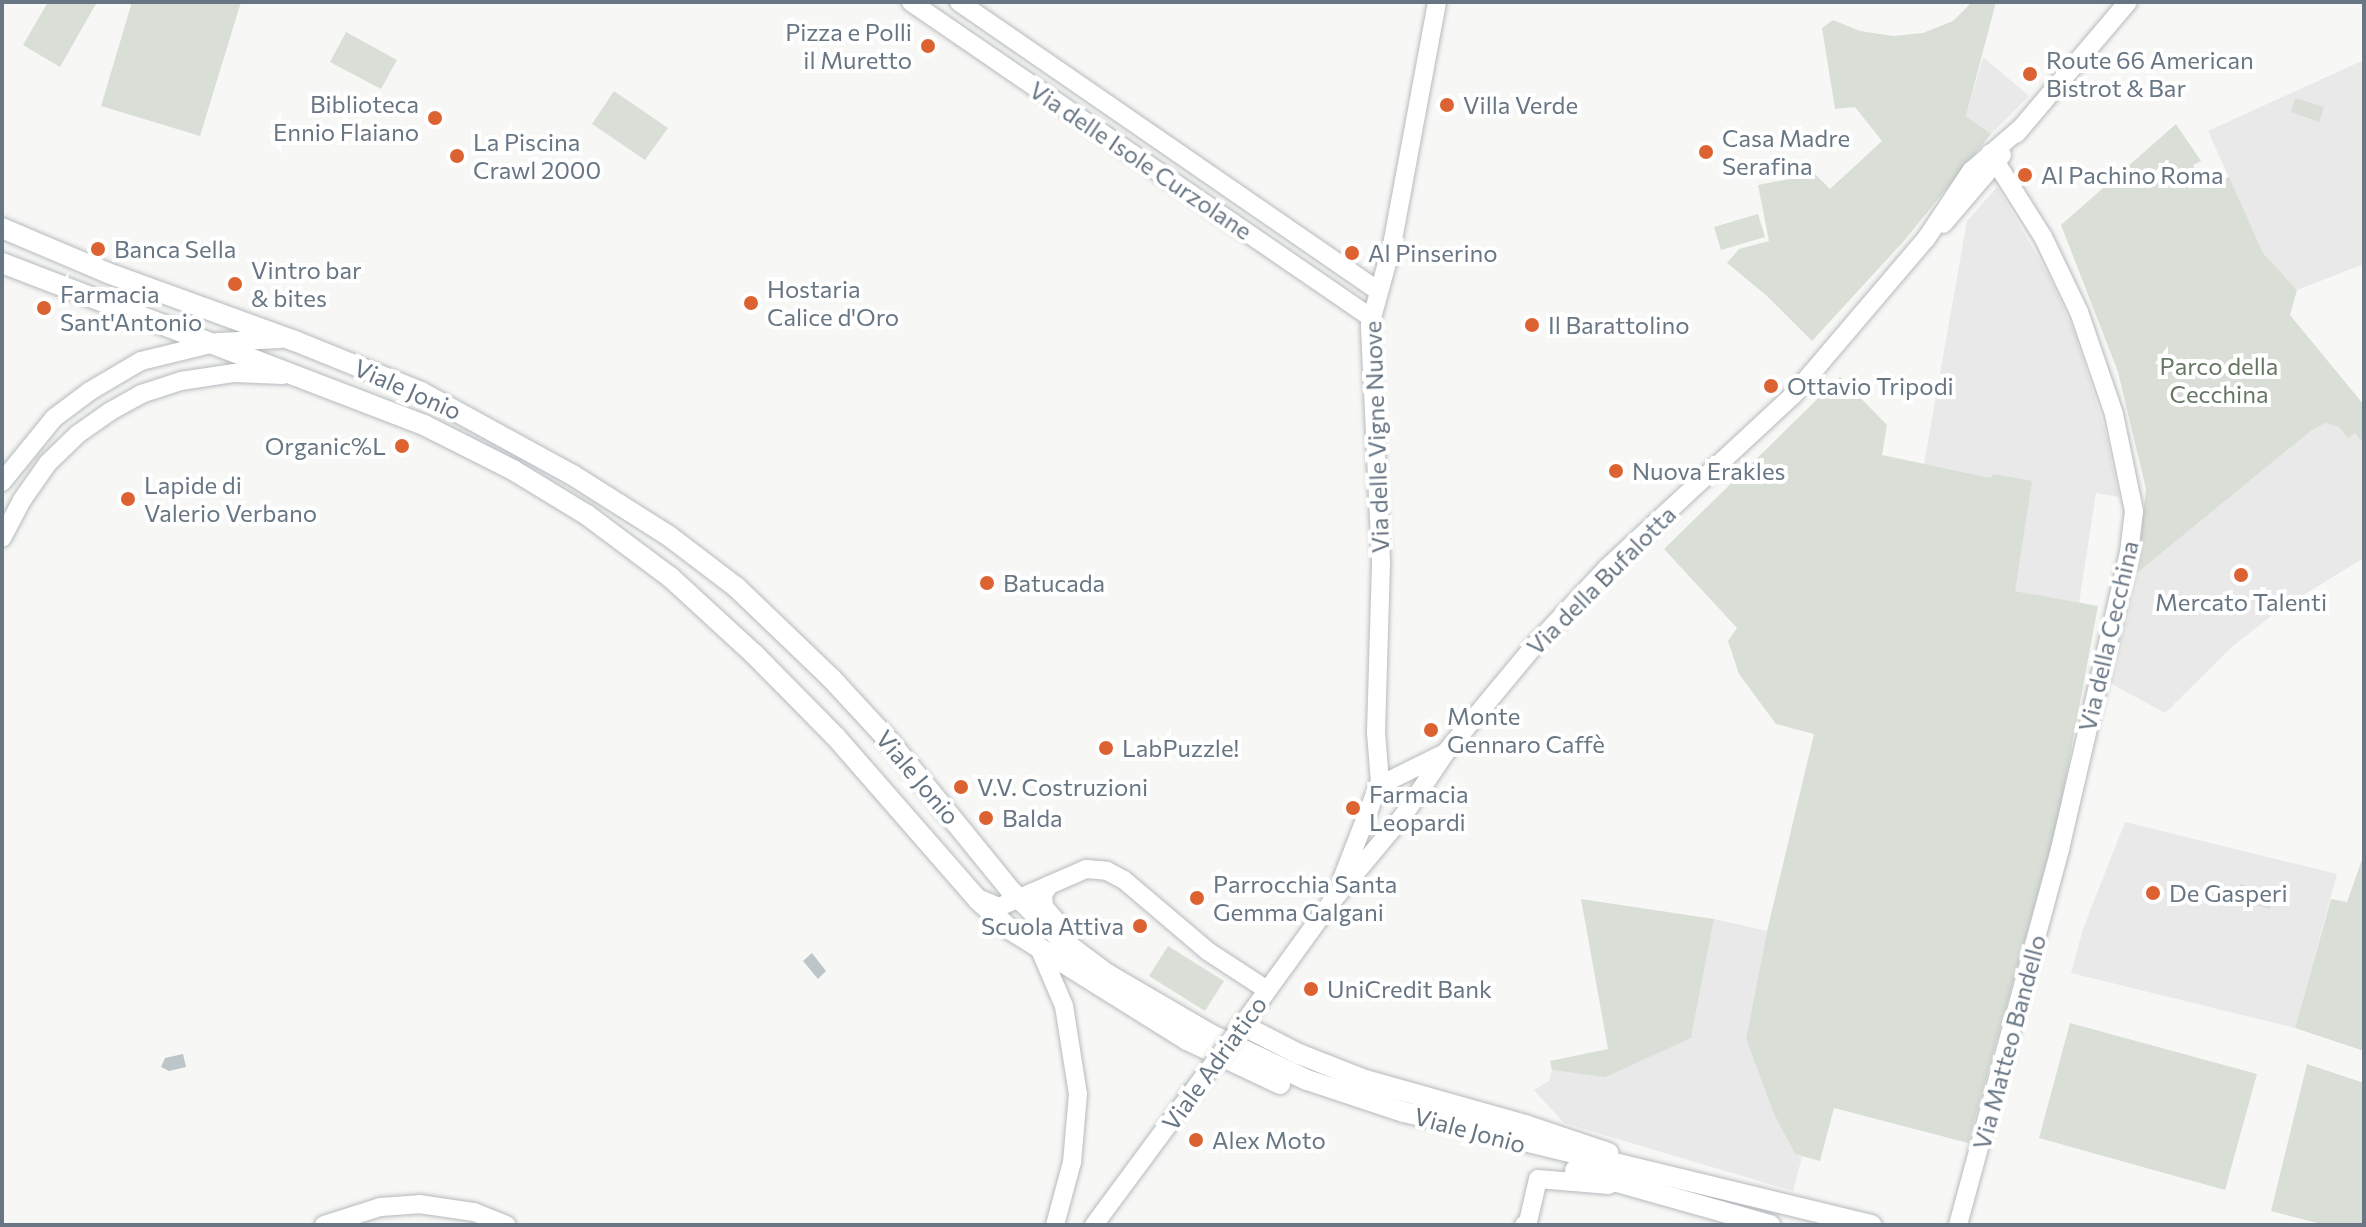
<!DOCTYPE html>
<meta charset="utf-8">
<style>
body{margin:0}
#map{position:relative;width:2366px;height:1227px;overflow:hidden;background:#f7f8f5;font-family:Commissioner,sans-serif}
div>[style]{position:absolute}
.built>*{inset:0;background:#e8e9e8}
.green>*{inset:0;background:#d9ded6}
.water>*{inset:0;background:#bbc5ca}
.roads{filter:drop-shadow(0 0 2px #b6babe) drop-shadow(0 0 2px #b6babe)}
.secondary>*{height:18px;margin:-9px;padding:0 9px;transform-origin:9px;border-radius:9px;background:#fff}
.primary>*{height:20px;margin:-10px;padding:0 10px;transform-origin:10px;border-radius:10px;background:#fff}
.bridges{filter:drop-shadow(0 0 2px #b6babe) drop-shadow(0 0 2px #b6babe)}
.secondary-bridge>*{height:18px;margin:-9px;padding:0 9px;transform-origin:9px;border-radius:9px;background:#fff}
.dots>*{width:22px;height:22px;translate:-50% -50%;box-sizing:border-box;border:4px solid #fff;border-radius:50%}
span{translate:-50% -50%;white-space:nowrap;text-align:center;line-height:1.15;-webkit-text-stroke:8px #fff;paint-order:stroke}
.poi-label{font-size:24px;color:#687684}
.right{translate:-100% -50%;text-align:right}
.left{translate:0 -50%;text-align:left}
.street-label{font-size:24px;color:#687684}
.park-label{font-size:24px;color:#657762}
.frame{position:absolute;inset:0;border:4px solid #687684;pointer-events:none}
</style>
<div id="map">
<div class="built">
<i style="clip-path:polygon(1983px 57px,2029px 96px,1991px 134px,1966px 116px)"></i>
<i style="clip-path:polygon(2364px 60px,2364px 264px,2297px 290px,2263px 253px,2208px 131px)"></i>
<i style="clip-path:polygon(1997px 187px,2050px 278px,2074px 331px,2105px 430px,2119px 497px,2096px 493px,2079px 603px,2015px 591px,1993px 474px,1992px 478px,1924px 464px,1967px 221px)"></i>
<i style="clip-path:polygon(2326px 423px,2355px 432px,2364px 444px,2364px 558px,2282px 608px,2234px 645px,2165px 713px,2108px 682px,2137px 573px,2312px 430px)"></i>
<i style="clip-path:polygon(2125px 822px,2337px 874px,2295px 1028px,2071px 973px,2083px 929px)"></i>
<i style="clip-path:polygon(1714px 919px,1767px 931px,1746px 1039px,1774px 1114px,1795px 1154px,1802px 1157px,1793px 1191px,1564px 1123px,1534px 1090px,1549px 1081px,1552px 1070px,1570px 1072px,1691px 1038px)"></i>
</div>
<div class="green">
<i style="clip-path:polygon(48px 2px,97px 2px,60px 67px,23px 45px)"></i>
<i style="clip-path:polygon(132px 2px,241px 2px,200px 136px,101px 106px)"></i>
<i style="clip-path:polygon(1972px 2px,1996px 2px,1966px 116px,1991px 134px,1903px 242px,1812px 341px,1767px 296px,1727px 263px,1739px 249px,1769px 241px,1758px 185px,1815px 174px,1830px 189px,1882px 141px,1855px 107px,1835px 109px,1822px 28px,1833px 20px,1860px 31px,1893px 36px,1923px 33px,1953px 21px)"></i>
<i style="clip-path:polygon(346px 32px,397px 60px,381px 89px,330px 62px)"></i>
<i style="clip-path:polygon(614px 91px,668px 128px,645px 160px,592px 124px)"></i>
<i style="clip-path:polygon(2295px 98px,2324px 107px,2319px 122px,2291px 112px)"></i>
<i style="clip-path:polygon(2176px 124px,2201px 161px,2193px 165px,2204px 188px,2229px 177px,2263px 253px,2297px 290px,2290px 315px,2364px 405px,2364px 444px,2355px 433px,2348px 438px,2339px 427px,2326px 423px,2312px 430px,2137px 573px,2146px 489px,2118px 372px,2061px 225px)"></i>
<i style="clip-path:polygon(1758px 214px,1765px 237px,1721px 250px,1714px 227px)"></i>
<i style="clip-path:polygon(1840px 377px,1887px 425px,1882px 455px,1991px 478px,1993px 474px,2032px 481px,2015px 591px,2098px 606px,2057px 825px,1968px 1143px,1834px 1108px,1820px 1161px,1795px 1154px,1774px 1114px,1746px 1039px,1767px 931px,1814px 734px,1776px 724px,1739px 674px,1728px 641px,1737px 628px,1664px 549px)"></i>
<i style="clip-path:polygon(2364px 854px,2364px 1051px,2295px 1028px,2331px 899px,2347px 902px)"></i>
<i style="clip-path:polygon(2240px 884px,2274px 893px,2270px 909px,2236px 900px)"></i>
<i style="clip-path:polygon(1581px 899px,1714px 919px,1691px 1038px,1605px 1077px,1552px 1070px,1550px 1061px,1608px 1049px)"></i>
<i style="clip-path:polygon(1168px 946px,1224px 981px,1205px 1011px,1149px 976px)"></i>
<i style="clip-path:polygon(2070px 1023px,2257px 1074px,2225px 1190px,2039px 1138px)"></i>
<i style="clip-path:polygon(2307px 1064px,2364px 1083px,2364px 1225px,2325px 1225px,2271px 1211px)"></i>
</div>
<div class="water">
<i style="clip-path:polygon(812px 953px,826px 971px,818px 979px,803px 961px)"></i>
<i style="clip-path:polygon(183px 1054px,186px 1067px,169px 1071px,161px 1067px,165px 1058px)"></i>
</div>
<div class="roads">
<div class="secondary">
<i style="left:911px;top:2px;width:557px;rotate:34.46deg"></i>
<i style="left:959px;top:2px;width:508px;rotate:34.57deg"></i>
<i style="left:2016px;top:134px;width:173px;rotate:-49.7deg"></i>
<i style="left:1943px;top:224px;width:91px;rotate:-49.5deg"></i>
<i style="left:2px;top:482px;width:82px;rotate:-50.9deg"></i>
<i style="left:54px;top:418px;width:45px;rotate:-36.9deg"></i>
<i style="left:90px;top:391px;width:59px;rotate:-30.5deg"></i>
<i style="left:141px;top:361px;width:80px;rotate:-13.7deg"></i>
<i style="left:219px;top:342px;width:61px;rotate:-2.8deg"></i>
<i style="left:2px;top:538px;width:43px;rotate:-62.2deg"></i>
<i style="left:22px;top:500px;width:45px;rotate:-54.9deg"></i>
<i style="left:48px;top:463px;width:42px;rotate:-44deg"></i>
<i style="left:78px;top:434px;width:38px;rotate:-35deg"></i>
<i style="left:109px;top:412px;width:37px;rotate:-29deg"></i>
<i style="left:141px;top:394px;width:42px;rotate:-18deg"></i>
<i style="left:181px;top:381px;width:54px;rotate:-8.6deg"></i>
<i style="left:234px;top:373px;width:49px;rotate:2.3deg"></i>
<i style="left:1380px;top:783px;width:51px;rotate:-94.5deg"></i>
<i style="left:1376px;top:732px;width:171px;rotate:-88.3deg"></i>
<i style="left:1381px;top:561px;width:236px;rotate:-92.7deg"></i>
<i style="left:1370px;top:325px;width:83px;rotate:-74.6deg"></i>
<i style="left:1392px;top:245px;width:247px;rotate:-79.5deg"></i>
<i style="left:1342px;top:879px;width:100px;rotate:-68.8deg"></i>
<i style="left:1378px;top:786px;width:70px;rotate:-26.2deg"></i>
<i style="left:1049px;top:885px;width:12px;rotate:121deg"></i>
<i style="left:1043px;top:895px;width:12px;rotate:85deg"></i>
<i style="left:1044px;top:907px;width:29px;rotate:49deg"></i>
<i style="left:980px;top:899px;width:21px;rotate:23deg"></i>
<i style="left:999px;top:907px;width:95px;rotate:-23.6deg"></i>
<i style="left:1086px;top:869px;width:21px;rotate:5deg"></i>
<i style="left:1107px;top:871px;width:19px;rotate:28deg"></i>
<i style="left:1124px;top:880px;width:111px;rotate:40.3deg"></i>
<i style="left:1209px;top:952px;width:69px;rotate:33.2deg"></i>
<i style="left:1040px;top:950px;width:61px;rotate:66.8deg"></i>
<i style="left:1064px;top:1006px;width:89px;rotate:81deg"></i>
<i style="left:1078px;top:1094px;width:68px;rotate:95deg"></i>
<i style="left:1072px;top:1162px;width:65px;rotate:105.1deg"></i>
<i style="left:1238px;top:1031px;width:162px;rotate:-54.1deg"></i>
<i style="left:1333px;top:900px;width:109px;rotate:-50.2deg"></i>
<i style="left:1403px;top:816px;width:77px;rotate:-56.1deg"></i>
<i style="left:1446px;top:752px;width:138px;rotate:-50.3deg"></i>
<i style="left:1534px;top:646px;width:107px;rotate:-46.9deg"></i>
<i style="left:1607px;top:568px;width:254px;rotate:-42.9deg"></i>
<i style="left:1793px;top:395px;width:205px;rotate:-49.6deg"></i>
<i style="left:1926px;top:239px;width:82px;rotate:-56.5deg"></i>
<i style="left:1971px;top:171px;width:67px;rotate:-40.8deg"></i>
<i style="left:324px;top:1225px;width:59px;rotate:-17.8deg"></i>
<i style="left:380px;top:1207px;width:39px;rotate:-4deg"></i>
<i style="left:419px;top:1204px;width:56px;rotate:8.3deg"></i>
<i style="left:474px;top:1212px;width:35px;rotate:22deg"></i>
<i style="left:1094px;top:1225px;width:163px;rotate:-53.5deg"></i>
<i style="left:1524px;top:1225px;width:5px;rotate:-37deg"></i>
<i style="left:1528px;top:1222px;width:44px;rotate:-76.9deg"></i>
<i style="left:1538px;top:1179px;width:71px;rotate:4.8deg"></i>
<i style="left:1958px;top:1225px;width:390px;rotate:-74.8deg"></i>
<i style="left:2060px;top:849px;width:304px;rotate:-76.9deg"></i>
<i style="left:2129px;top:553px;width:42px;rotate:-83.2deg"></i>
<i style="left:2134px;top:511px;width:99px;rotate:-101.7deg"></i>
<i style="left:2114px;top:414px;width:108px;rotate:-108.9deg"></i>
<i style="left:2079px;top:312px;width:83px;rotate:-115.6deg"></i>
<i style="left:2043px;top:237px;width:99px;rotate:-122.2deg"></i>
</div>
<div class="primary">
<i style="left:2px;top:228px;width:115px;rotate:23deg"></i>
<i style="left:108px;top:273px;width:199px;rotate:20deg"></i>
<i style="left:295px;top:341px;width:136px;rotate:22deg"></i>
<i style="left:421px;top:392px;width:171px;rotate:28.7deg"></i>
<i style="left:571px;top:474px;width:116px;rotate:32.3deg"></i>
<i style="left:669px;top:536px;width:84px;rotate:37.3deg"></i>
<i style="left:736px;top:587px;width:132px;rotate:43.8deg"></i>
<i style="left:831px;top:678px;width:87px;rotate:47.3deg"></i>
<i style="left:890px;top:742px;width:192px;rotate:50.9deg"></i>
<i style="left:1011px;top:891px;width:72px;rotate:43.9deg"></i>
<i style="left:1063px;top:941px;width:55px;rotate:36.9deg"></i>
<i style="left:1107px;top:974px;width:119px;rotate:30.2deg"></i>
<i style="left:1210px;top:1034px;width:107px;rotate:25.4deg"></i>
<i style="left:1307px;top:1080px;width:102px;rotate:18.3deg"></i>
<i style="left:1404px;top:1112px;width:481px;rotate:13.6deg"></i>
<i style="left:2px;top:263px;width:452px;rotate:21deg"></i>
<i style="left:424px;top:425px;width:100px;rotate:26.8deg"></i>
<i style="left:513px;top:470px;width:87px;rotate:31.3deg"></i>
<i style="left:587px;top:515px;width:104px;rotate:36.8deg"></i>
<i style="left:670px;top:577px;width:114px;rotate:42.5deg"></i>
<i style="left:754px;top:654px;width:115px;rotate:45.4deg"></i>
<i style="left:835px;top:736px;width:218px;rotate:48.9deg"></i>
<i style="left:978px;top:900px;width:45px;rotate:42.3deg"></i>
<i style="left:1011px;top:930px;width:208px;rotate:32deg"></i>
<i style="left:1187px;top:1040px;width:103px;rotate:25.3deg"></i>
<i style="left:1242px;top:1025px;width:64px;rotate:27deg"></i>
<i style="left:1299px;top:1054px;width:71px;rotate:21.5deg"></i>
<i style="left:1365px;top:1080px;width:166px;rotate:15.7deg"></i>
<i style="left:1525px;top:1125px;width:88px;rotate:18.6deg"></i>
<i style="left:1575px;top:1170px;width:203px;rotate:15.8deg"></i>
</div>
</div>
<div class="bridges">
<div class="secondary-bridge">
<i style="left:1191px;top:1094px;width:79px;rotate:-53.3deg"></i>
</div>
</div>
<div class="dots">
<i style="left:928px;top:46px;background:#dc6331"></i>
<i style="left:2030px;top:74px;background:#dc6331"></i>
<i style="left:1447px;top:105px;background:#dc6331"></i>
<i style="left:435px;top:118px;background:#dc6331"></i>
<i style="left:1706px;top:152px;background:#dc6331"></i>
<i style="left:457px;top:156px;background:#dc6331"></i>
<i style="left:2025px;top:175px;background:#dc6331"></i>
<i style="left:98px;top:249px;background:#dc6331"></i>
<i style="left:1352px;top:253px;background:#dc6331"></i>
<i style="left:235px;top:284px;background:#dc6331"></i>
<i style="left:751px;top:303px;background:#dc6331"></i>
<i style="left:44px;top:308px;background:#dc6331"></i>
<i style="left:1532px;top:325px;background:#dc6331"></i>
<i style="left:1771px;top:386px;background:#dc6331"></i>
<i style="left:402px;top:446px;background:#dc6331"></i>
<i style="left:1616px;top:471px;background:#dc6331"></i>
<i style="left:128px;top:499px;background:#dc6331"></i>
<i style="left:2241px;top:575px;background:#dc6331"></i>
<i style="left:987px;top:583px;background:#dc6331"></i>
<i style="left:1431px;top:730px;background:#dc6331"></i>
<i style="left:1106px;top:748px;background:#dc6331"></i>
<i style="left:961px;top:787px;background:#dc6331"></i>
<i style="left:1353px;top:808px;background:#dc6331"></i>
<i style="left:986px;top:818px;background:#dc6331"></i>
<i style="left:2153px;top:893px;background:#dc6331"></i>
<i style="left:1197px;top:898px;background:#dc6331"></i>
<i style="left:1140px;top:926px;background:#dc6331"></i>
<i style="left:1311px;top:989px;background:#dc6331"></i>
<i style="left:1196px;top:1140px;background:#dc6331"></i>
</div>
<div class="poi-label">
<span class="right" style="left:912px;top:46px">Pizza e Polli<br>il Muretto</span>
<span class="left" style="left:2046px;top:74px">Route 66 American<br>Bistrot &amp; Bar</span>
<span class="right" style="left:419px;top:118px">Biblioteca<br>Ennio Flaiano</span>
<span class="left" style="left:1463px;top:105px">Villa Verde</span>
<span class="left" style="left:1722px;top:152px">Casa Madre<br>Serafina</span>
<span class="left" style="left:473px;top:156px">La Piscina<br>Crawl 2000</span>
<span class="left" style="left:2041px;top:175px">Al Pachino Roma</span>
<span class="left" style="left:114px;top:249px">Banca Sella</span>
<span class="left" style="left:1368px;top:253px">Al Pinserino</span>
<span class="left" style="left:251px;top:284px">Vintro bar<br>&amp; bites</span>
<span class="left" style="left:767px;top:303px">Hostaria<br>Calice d'Oro</span>
<span class="left" style="left:60px;top:308px">Farmacia<br>Sant'Antonio</span>
<span class="left" style="left:1548px;top:325px">Il Barattolino</span>
<span class="left" style="left:1787px;top:386px">Ottavio Tripodi</span>
<span class="right" style="left:386px;top:446px">Organic%L</span>
<span class="left" style="left:1632px;top:471px">Nuova Erakles</span>
<span class="left" style="left:144px;top:499px">Lapide di<br>Valerio Verbano</span>
<span class="left" style="left:1003px;top:583px">Batucada</span>
<span style="left:2241px;top:602px">Mercato Talenti</span>
<span class="left" style="left:1447px;top:730px">Monte<br>Gennaro Caffè</span>
<span class="left" style="left:1122px;top:748px">LabPuzzle!</span>
<span class="left" style="left:977px;top:787px">V.V. Costruzioni</span>
<span class="left" style="left:1369px;top:808px">Farmacia<br>Leopardi</span>
<span class="left" style="left:1002px;top:818px">Balda</span>
<span class="left" style="left:1213px;top:898px">Parrocchia Santa<br>Gemma Galgani</span>
<span class="left" style="left:2169px;top:893px">De Gasperi</span>
<span class="right" style="left:1124px;top:926px">Scuola Attiva</span>
<span class="left" style="left:1327px;top:989px">UniCredit Bank</span>
<span class="left" style="left:1212px;top:1140px">Alex Moto</span>
</div>
<div class="street-label">
<span style="left:1141px;top:160px;rotate:34deg">Via delle Isole Curzolane</span>
<span style="left:408px;top:389px;rotate:24deg">Viale Jonio</span>
<span style="left:1376px;top:437px;rotate:-92deg">Via delle Vigne Nuove</span>
<span style="left:1601px;top:580px;rotate:-45deg">Via della Bufalotta</span>
<span style="left:2108px;top:636px;rotate:-77deg">Via della Cecchina</span>
<span style="left:918px;top:777px;rotate:50deg">Viale Jonio</span>
<span style="left:2009px;top:1042px;rotate:-75deg">Via Matteo Bandello</span>
<span style="left:1214px;top:1063px;rotate:-54deg">Viale Adriatico</span>
<span style="left:1470px;top:1130px;rotate:15deg">Viale Jonio</span>
</div>
<div class="park-label">
<span style="left:2219px;top:380px">Parco della<br>Cecchina</span>
</div>
<div class="frame"></div>
</div>
